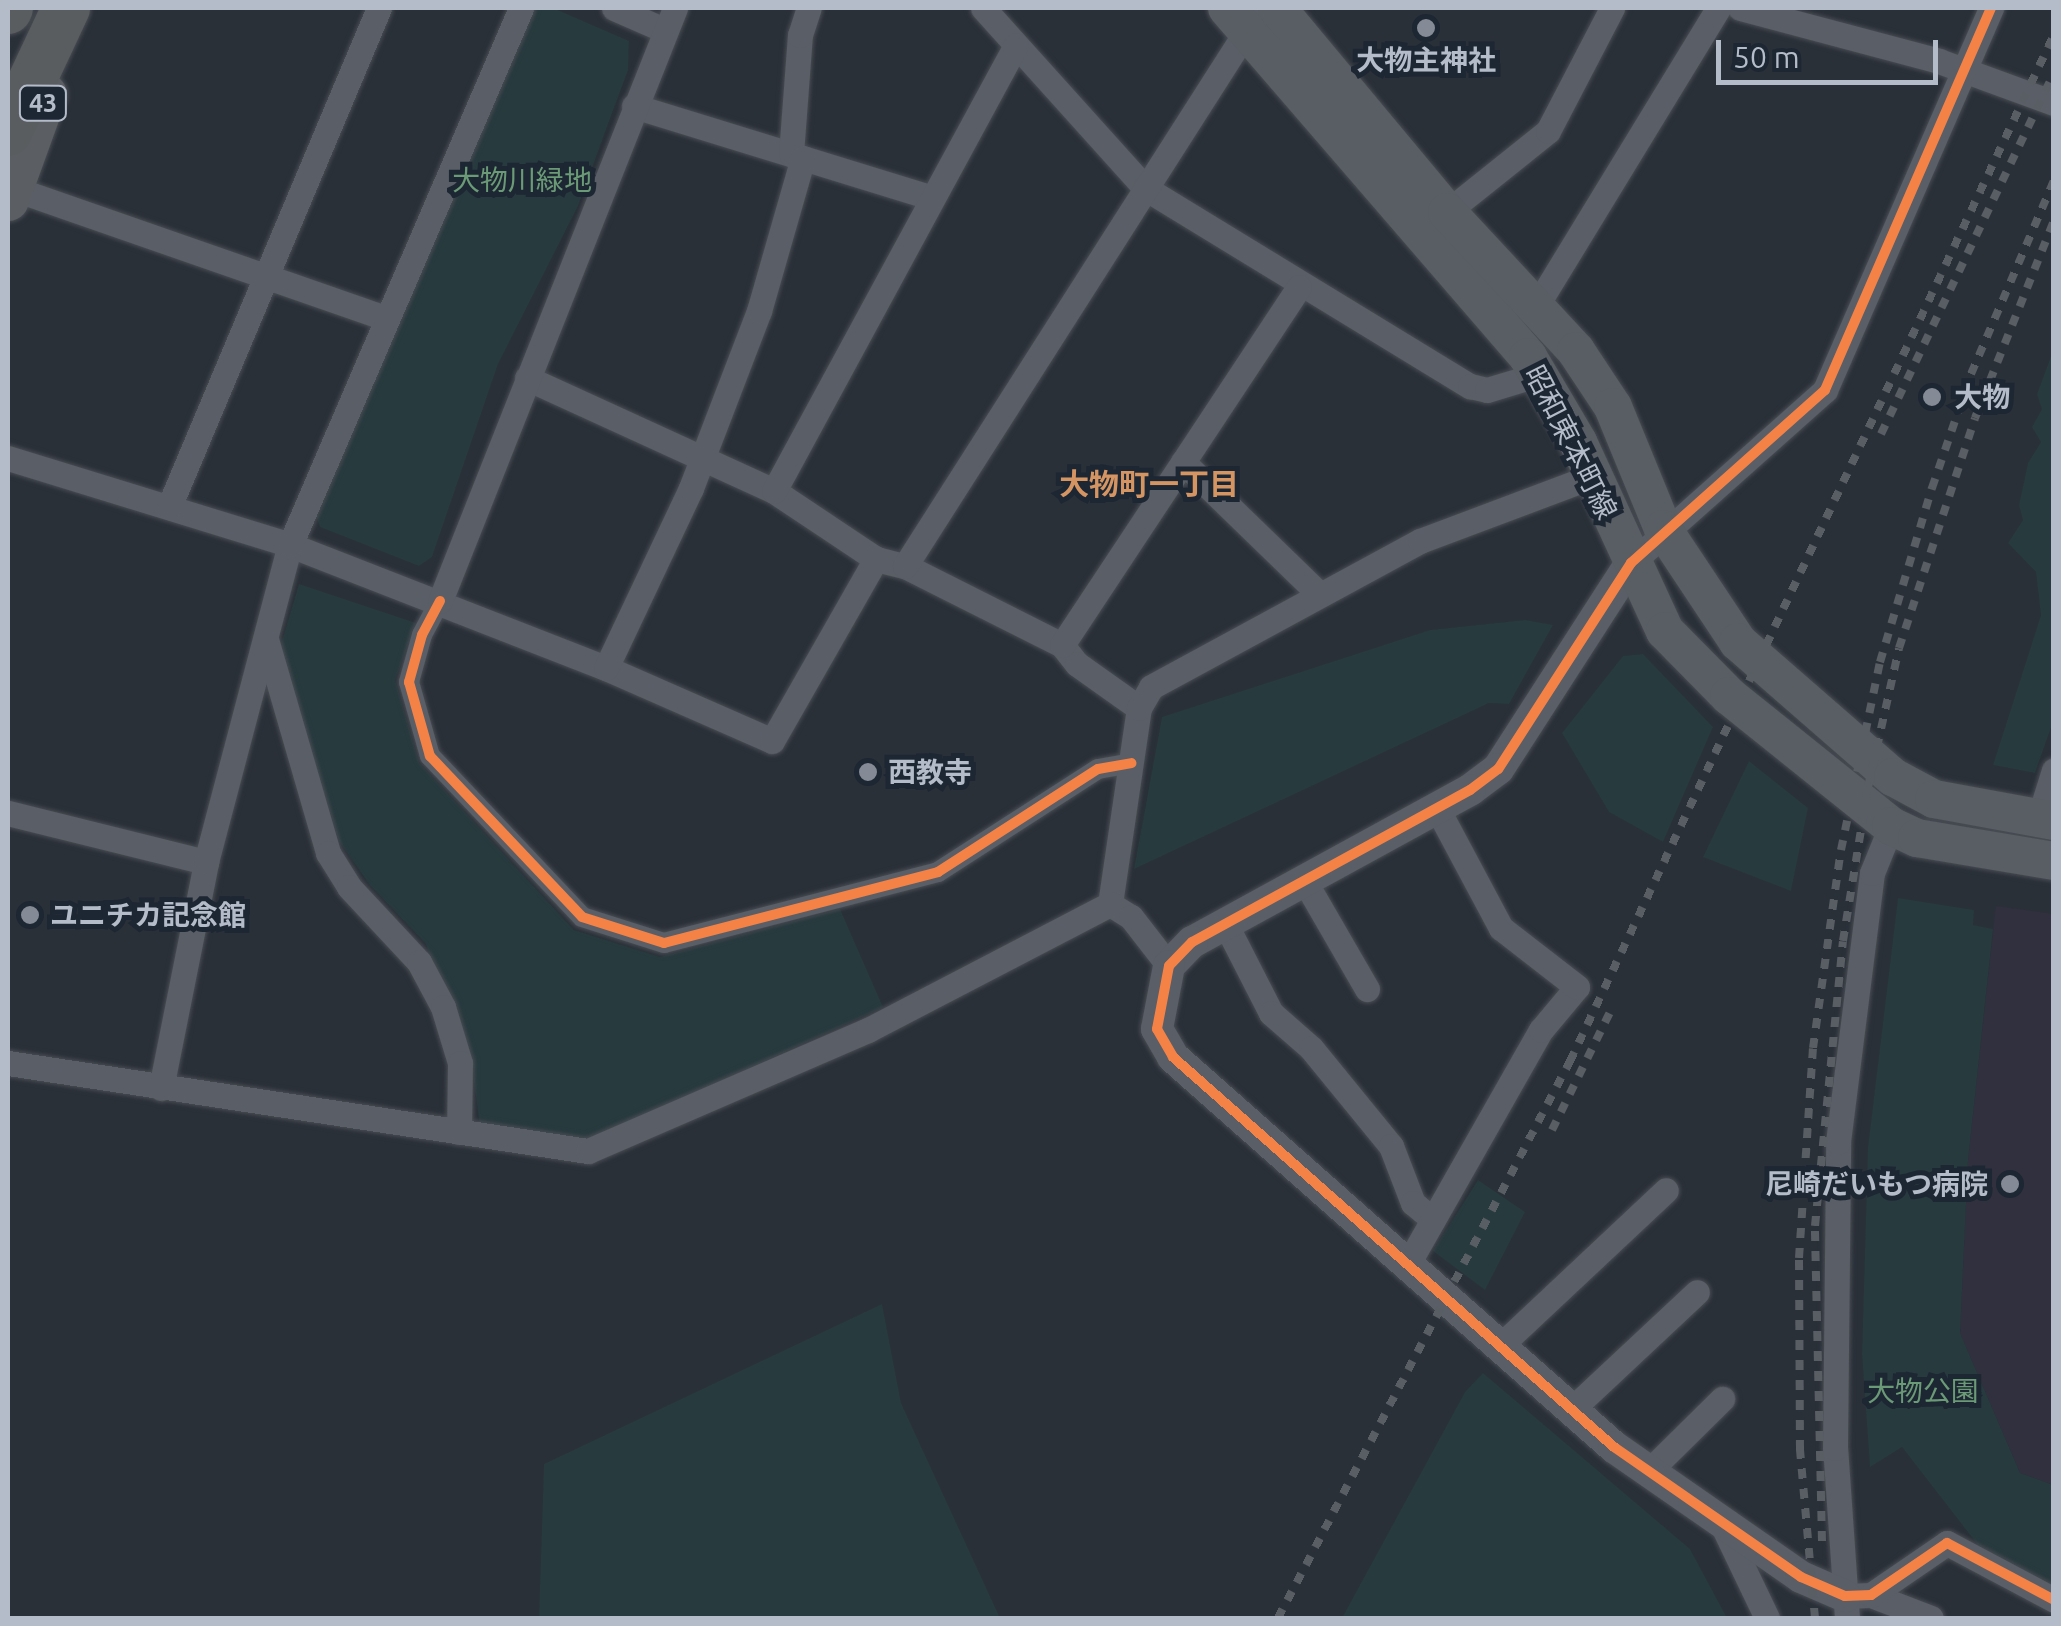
<!DOCTYPE html>
<meta charset="utf-8">
<style>
body{margin:0}
#map{position:relative;width:2061px;height:1626px;overflow:hidden;background:#2a3038;font-family:Ubuntu,"Noto Sans JP",sans-serif}
div>[style]{position:absolute}
.medical>*{inset:0;background:#31303e}
.green>*{inset:0;background:#273a3e}
.roads{filter:drop-shadow(0 0 2px #484c53) drop-shadow(0 0 2px #484c53)}
.pedestrian>*{height:20px;margin:-10px;padding:0 10px;transform-origin:10px;border-radius:10px;background:#5a5e66}
.minor>*{height:25px;margin:-12.5px;padding:0 12.5px;transform-origin:12.5px;border-radius:12.5px;background:#5a5e66}
.tertiary>*{height:32px;margin:-16px;padding:0 16px;transform-origin:16px;border-radius:16px;background:#5a5e66}
.secondary>*{height:38px;margin:-19px;padding:0 19px;transform-origin:19px;border-radius:19px;background:#595d64}
.trunk>*{height:42px;margin:-21px;padding:0 21px;transform-origin:21px;border-radius:21px;background:#5b5f64}
.motorway>*{height:48px;margin:-24px;padding:0 24px;transform-origin:24px;border-radius:24px;background:#5a5d60}
.rail>*{height:8px;margin-top:-4px;transform-origin:0;background:repeating-linear-gradient(90deg,#595d64 0 10px,transparent 0 20px)}
.cycleway>*{height:10px;margin:-5px;padding:0 5px;transform-origin:5px;border-radius:5px;background:#f48246}
.dots>*{width:28px;height:28px;translate:-50% -50%;box-sizing:border-box;border:5px solid #1d2633;border-radius:50%}
span{translate:-50% -50%;white-space:nowrap;text-align:center;line-height:1.15;-webkit-text-stroke:10px #1d2633;paint-order:stroke}
.shield-label span{padding:2px 8px;background:#1d2633;border:2px solid;border-radius:8px;-webkit-text-stroke-width:0}
.shield-label{font-size:25px;color:#b4bcc9;font-weight:700}
.poi-label{font-size:28px;color:#b4bcc9;font-weight:700}
.left{translate:0 -50%;text-align:left}
.right{translate:-100% -50%;text-align:right}
.park-label{font-size:28px;color:#6b9a76}
.street-label{font-size:28px;color:#b4bcc9}
.neighbourhood-label{font-size:30px;color:#d59563;font-weight:700}
.frame{position:absolute;inset:0;border:10px solid #b4bcc9;pointer-events:none}
.scale{position:absolute;left:1716px;top:40px;width:222px;height:45px;box-sizing:border-box;border:5px solid #b4bcc9;border-top:0;padding-left:12px;font-size:30px;line-height:35px;white-space:nowrap;color:#b4bcc9;-webkit-text-stroke:8px #1d2633;paint-order:stroke}
</style>
<div id="map">
<div class="medical">
<i style="clip-path:polygon(1996px 906px,2053px 914px,2053px 1485px,2020px 1473px,1960px 1334px,1968px 1160px)"></i>
</div>
<div class="green">
<i style="clip-path:polygon(553px 8px,629px 41px,628px 70px,578px 206px,498px 364px,432px 557px,419px 566px,320px 527px,315px 513px,529px 10px)"></i>
<i style="clip-path:polygon(2053px 351px,2054px 719px,2035px 773px,1993px 765px,2041px 615px,2036px 572px,2008px 543px,2023px 520px,2019px 505px,2028px 463px,2041px 442px,2032px 427px,2042px 409px,2037px 394px)"></i>
<i style="clip-path:polygon(299px 584px,416px 623px,395px 680px,419px 763px,574px 930px,660px 957px,840px 909px,883px 1007px,590px 1141px,480px 1126px,472px 1067px,426px 944px,369px 884px,339px 841px,279px 651px)"></i>
<i style="clip-path:polygon(1525px 620px,1553px 625px,1509px 704px,1489px 703px,1134px 869px,1162px 717px,1430px 630px)"></i>
<i style="clip-path:polygon(1643px 654px,1713px 727px,1663px 842px,1609px 812px,1562px 733px,1623px 656px)"></i>
<i style="clip-path:polygon(1749px 761px,1808px 808px,1791px 891px,1703px 857px)"></i>
<i style="clip-path:polygon(1898px 898px,1974px 910px,1973px 925px,1993px 929px,1968px 1160px,1960px 1333px,2020px 1473px,2053px 1485px,2053px 1587px,1988px 1558px,1902px 1447px,1870px 1467px,1862px 1354px,1868px 1147px)"></i>
<i style="clip-path:polygon(1478px 1180px,1525px 1212px,1485px 1290px,1433px 1251px)"></i>
<i style="clip-path:polygon(882px 1304px,901px 1403px,1000px 1618px,539px 1618px,544px 1464px)"></i>
<i style="clip-path:polygon(1483px 1373px,1690px 1549px,1727px 1618px,1342px 1618px,1465px 1392px)"></i>
</div>
<div class="roads">
<div class="pedestrian">
<i style="left:440px;top:601px;width:38px;rotate:118deg"></i>
<i style="left:422px;top:635px;width:49px;rotate:105.5deg"></i>
<i style="left:409px;top:682px;width:77px;rotate:74.2deg"></i>
<i style="left:430px;top:756px;width:221px;rotate:46.6deg"></i>
<i style="left:582px;top:917px;width:86px;rotate:17.6deg"></i>
<i style="left:664px;top:943px;width:283px;rotate:-14.5deg"></i>
<i style="left:938px;top:872px;width:190px;rotate:-32.8deg"></i>
<i style="left:1098px;top:769px;width:34px;rotate:-10deg"></i>
</div>
<div class="minor">
<i style="left:614px;top:8px;width:55px;rotate:23.7deg"></i>
<i style="left:983px;top:8px;width:242px;rotate:48deg"></i>
<i style="left:1145px;top:188px;width:381px;rotate:31.4deg"></i>
<i style="left:1470px;top:386px;width:17px;rotate:13deg"></i>
<i style="left:1487px;top:390px;width:55px;rotate:-16.8deg"></i>
<i style="left:1740px;top:8px;width:206px;rotate:14.9deg"></i>
<i style="left:1939px;top:61px;width:122px;rotate:20.1deg"></i>
<i style="left:634px;top:106px;width:310px;rotate:17.1deg"></i>
<i style="left:791px;top:154px;width:119px;rotate:-85.7deg"></i>
<i style="left:800px;top:35px;width:28px;rotate:-72deg"></i>
<i style="left:12px;top:188px;width:395px;rotate:19.2deg"></i>
<i style="left:1447px;top:212px;width:129px;rotate:-38.7deg"></i>
<i style="left:1548px;top:131px;width:139px;rotate:-62.5deg"></i>
<i style="left:1537px;top:305px;width:348px;rotate:-58.6deg"></i>
<i style="left:527px;top:378px;width:272px;rotate:24.6deg"></i>
<i style="left:774px;top:491px;width:123px;rotate:33.7deg"></i>
<i style="left:876px;top:559px;width:30px;rotate:14deg"></i>
<i style="left:905px;top:566px;width:176px;rotate:26.7deg"></i>
<i style="left:1062px;top:645px;width:24px;rotate:52deg"></i>
<i style="left:1077px;top:664px;width:76px;rotate:35.4deg"></i>
<i style="left:8px;top:458px;width:295px;rotate:17.1deg"></i>
<i style="left:290px;top:545px;width:339px;rotate:21.3deg"></i>
<i style="left:606px;top:668px;width:181px;rotate:23.7deg"></i>
<i style="left:772px;top:741px;width:210px;rotate:-60.3deg"></i>
<i style="left:1183px;top:462px;width:190px;rotate:44.1deg"></i>
<i style="left:774px;top:491px;width:507px;rotate:-61.52deg"></i>
<i style="left:169px;top:507px;width:541px;rotate:-67.18deg"></i>
<i style="left:1631px;top:563px;width:260px;rotate:-41.7deg"></i>
<i style="left:1825px;top:390px;width:417px;rotate:-66.5deg"></i>
<i style="left:905px;top:566px;width:662px;rotate:-57.46deg"></i>
<i style="left:440px;top:601px;width:638px;rotate:-68.38deg"></i>
<i style="left:266px;top:639px;width:223px;rotate:73.8deg"></i>
<i style="left:328px;top:853px;width:40px;rotate:58deg"></i>
<i style="left:349px;top:887px;width:103px;rotate:47deg"></i>
<i style="left:419px;top:962px;width:51px;rotate:61.9deg"></i>
<i style="left:443px;top:1007px;width:59px;rotate:73.1deg"></i>
<i style="left:460px;top:1063px;width:69px;rotate:90.8deg"></i>
<i style="left:1062px;top:645px;width:429px;rotate:-56.5deg"></i>
<i style="left:606px;top:668px;width:199px;rotate:-64.7deg"></i>
<i style="left:691px;top:488px;width:190px;rotate:-69deg"></i>
<i style="left:759px;top:311px;width:159px;rotate:-74deg"></i>
<i style="left:8px;top:813px;width:204px;rotate:13.9deg"></i>
<i style="left:2039px;top:818px;width:50px;rotate:-72.6deg"></i>
<i style="left:1304px;top:880px;width:126px;rotate:60deg"></i>
<i style="left:1110px;top:904px;width:198px;rotate:-81.6deg"></i>
<i style="left:1139px;top:708px;width:24px;rotate:-60deg"></i>
<i style="left:1151px;top:687px;width:306px;rotate:-28.5deg"></i>
<i style="left:1420px;top:541px;width:185px;rotate:-20.6deg"></i>
<i style="left:1110px;top:904px;width:25px;rotate:32deg"></i>
<i style="left:1131px;top:917px;width:62px;rotate:52.2deg"></i>
<i style="left:1224px;top:921px;width:103px;rotate:62.9deg"></i>
<i style="left:1271px;top:1013px;width:53px;rotate:41.2deg"></i>
<i style="left:1311px;top:1048px;width:127px;rotate:50.8deg"></i>
<i style="left:1391px;top:1146px;width:61px;rotate:68.9deg"></i>
<i style="left:1413px;top:1203px;width:26px;rotate:40deg"></i>
<i style="left:8px;top:1063px;width:587px;rotate:8.63deg"></i>
<i style="left:588px;top:1151px;width:305px;rotate:-23.4deg"></i>
<i style="left:868px;top:1030px;width:273px;rotate:-27.5deg"></i>
<i style="left:161px;top:1088px;width:230px;rotate:-78.7deg"></i>
<i style="left:206px;top:862px;width:328px;rotate:-75.2deg"></i>
<i style="left:290px;top:545px;width:585px;rotate:-66.72deg"></i>
<i style="left:1409px;top:1262px;width:267px;rotate:-60.4deg"></i>
<i style="left:1541px;top:1030px;width:56px;rotate:-50.1deg"></i>
<i style="left:1577px;top:987px;width:96px;rotate:-142.2deg"></i>
<i style="left:1501px;top:928px;width:136px;rotate:-118.1deg"></i>
<i style="left:1501px;top:1345px;width:226px;rotate:-43.2deg"></i>
<i style="left:1572px;top:1409px;width:171px;rotate:-43.1deg"></i>
<i style="left:1649px;top:1471px;width:103px;rotate:-44.6deg"></i>
<i style="left:1722px;top:1524px;width:104px;rotate:64.4deg"></i>
<i style="left:1871px;top:1595px;width:64px;rotate:21deg"></i>
<i style="left:1845px;top:1596px;width:26px;rotate:-2deg"></i>
<i style="left:1871px;top:1595px;width:92px;rotate:-34.4deg"></i>
<i style="left:1947px;top:1543px;width:121px;rotate:28deg"></i>
<i style="left:1847px;top:1618px;width:170px;rotate:-94deg"></i>
<i style="left:1835px;top:1448px;width:306px;rotate:-89.4deg"></i>
<i style="left:1838px;top:1142px;width:271px;rotate:-82.8deg"></i>
<i style="left:1872px;top:873px;width:51px;rotate:-68deg"></i>
</div>
<div class="tertiary">
<i style="left:1631px;top:563px;width:245px;rotate:122.8deg"></i>
<i style="left:1498px;top:769px;width:35px;rotate:143deg"></i>
<i style="left:1470px;top:790px;width:317px;rotate:151.3deg"></i>
<i style="left:1192px;top:942px;width:33px;rotate:134deg"></i>
<i style="left:1169px;top:966px;width:64px;rotate:100.8deg"></i>
<i style="left:1157px;top:1029px;width:32px;rotate:60deg"></i>
<i style="left:1173px;top:1057px;width:589px;rotate:41.49deg"></i>
<i style="left:1614px;top:1447px;width:228px;rotate:34.8deg"></i>
<i style="left:1801px;top:1577px;width:48px;rotate:23.4deg"></i>
</div>
<div class="secondary">
<i style="left:1227px;top:8px;width:461px;rotate:49.2deg"></i>
<i style="left:1528px;top:357px;width:99px;rotate:59.5deg"></i>
<i style="left:1578px;top:442px;width:208px;rotate:65.3deg"></i>
<i style="left:1665px;top:631px;width:91px;rotate:45.4deg"></i>
<i style="left:1729px;top:696px;width:208px;rotate:38.7deg"></i>
<i style="left:1891px;top:826px;width:29px;rotate:25deg"></i>
<i style="left:1917px;top:838px;width:139px;rotate:9.5deg"></i>
<i style="left:1277px;top:8px;width:266px;rotate:50.2deg"></i>
<i style="left:1447px;top:212px;width:190px;rotate:47.1deg"></i>
<i style="left:1576px;top:351px;width:67px;rotate:56.5deg"></i>
<i style="left:1613px;top:407px;width:132px;rotate:67.7deg"></i>
<i style="left:1663px;top:529px;width:136px;rotate:56.4deg"></i>
<i style="left:1738px;top:642px;width:206px;rotate:41.1deg"></i>
<i style="left:1893px;top:777px;width:47px;rotate:28.2deg"></i>
<i style="left:1934px;top:799px;width:122px;rotate:10.4deg"></i>
</div>
<div class="trunk">
<i style="left:8px;top:200px;width:112px;rotate:-70.1deg"></i>
</div>
<div class="motorway">
<i style="left:8px;top:10px;width:2px;rotate:-63deg"></i>
<i style="left:8px;top:132px;width:137px;rotate:-64.9deg"></i>
</div>
</div>
<div class="rail">
<i style="left:1881px;top:434px;width:400px;rotate:-64.4deg"></i>
<i style="left:1552px;top:1130px;width:140px;rotate:-63.8deg"></i>
<i style="left:1822px;top:1541px;width:315px;rotate:-91.3deg"></i>
<i style="left:1815px;top:1226px;width:286px;rotate:-84.4deg"></i>
<i style="left:1843px;top:941px;width:156px;rotate:-80.8deg"></i>
<i style="left:1868px;top:787px;width:142px;rotate:-77.4deg"></i>
<i style="left:1899px;top:648px;width:242px;rotate:-71.7deg"></i>
<i style="left:1975px;top:418px;width:213px;rotate:-68.2deg"></i>
<i style="left:1278px;top:1618px;width:629px;rotate:-62.33deg"></i>
<i style="left:1570px;top:1061px;width:1134px;rotate:-64.75deg"></i>
<i style="left:1815px;top:1618px;width:169px;rotate:-95.1deg"></i>
<i style="left:1800px;top:1450px;width:192px;rotate:-90.3deg"></i>
<i style="left:1799px;top:1258px;width:210px;rotate:-86.2deg"></i>
<i style="left:1813px;top:1048px;width:200px;rotate:-82deg"></i>
<i style="left:1841px;top:850px;width:192px;rotate:-78.3deg"></i>
<i style="left:1880px;top:662px;width:182px;rotate:-73.4deg"></i>
<i style="left:1932px;top:488px;width:120px;rotate:-71.1deg"></i>
<i style="left:1971px;top:374px;width:211px;rotate:-66.8deg"></i>
</div>
<div class="cycleway">
<i style="left:1991px;top:8px;width:417px;rotate:113.5deg"></i>
<i style="left:1825px;top:390px;width:260px;rotate:138.3deg"></i>
<i style="left:1631px;top:563px;width:245px;rotate:122.8deg"></i>
<i style="left:1498px;top:769px;width:35px;rotate:143deg"></i>
<i style="left:1470px;top:790px;width:317px;rotate:151.3deg"></i>
<i style="left:1192px;top:942px;width:33px;rotate:134deg"></i>
<i style="left:1169px;top:966px;width:64px;rotate:100.8deg"></i>
<i style="left:1157px;top:1029px;width:32px;rotate:60deg"></i>
<i style="left:1173px;top:1057px;width:589px;rotate:41.49deg"></i>
<i style="left:1614px;top:1447px;width:228px;rotate:34.8deg"></i>
<i style="left:1801px;top:1577px;width:48px;rotate:23.4deg"></i>
<i style="left:1845px;top:1596px;width:26px;rotate:-2deg"></i>
<i style="left:1871px;top:1595px;width:92px;rotate:-34.4deg"></i>
<i style="left:1947px;top:1543px;width:121px;rotate:28deg"></i>
<i style="left:440px;top:601px;width:38px;rotate:118deg"></i>
<i style="left:422px;top:635px;width:49px;rotate:105.5deg"></i>
<i style="left:409px;top:682px;width:77px;rotate:74.2deg"></i>
<i style="left:430px;top:756px;width:221px;rotate:46.6deg"></i>
<i style="left:582px;top:917px;width:86px;rotate:17.6deg"></i>
<i style="left:664px;top:943px;width:283px;rotate:-14.5deg"></i>
<i style="left:938px;top:872px;width:190px;rotate:-32.8deg"></i>
<i style="left:1098px;top:769px;width:34px;rotate:-10deg"></i>
</div>
<div class="dots">
<i style="left:1426px;top:28px;background:#848b96"></i>
<i style="left:1932px;top:397px;background:#848b96"></i>
<i style="left:868px;top:772px;background:#848b96"></i>
<i style="left:30px;top:915px;background:#848b96"></i>
<i style="left:2010px;top:1184px;background:#848b96"></i>
</div>
<div class="shield-label">
<span style="left:43px;top:103px">43</span>
</div>
<div class="poi-label">
<span style="left:1426px;top:60px">大物主神社</span>
<span class="left" style="left:1954px;top:397px">大物</span>
<span class="left" style="left:888px;top:772px">西教寺</span>
<span class="left" style="left:50px;top:915px">ユニチカ記念館</span>
<span class="right" style="left:1988px;top:1184px">尼崎だいもつ病院</span>
</div>
<div class="park-label">
<span style="left:522px;top:180px">大物川緑地</span>
<span style="left:1923px;top:1391px">大物公園</span>
</div>
<div class="street-label">
<span style="left:1571px;top:442px;rotate:63deg">昭和東本町線</span>
</div>
<div class="neighbourhood-label">
<span style="left:1149px;top:484px">大物町一丁目</span>
</div>
<div class="frame"></div>
<div class="scale">50 m</div>
</div>
